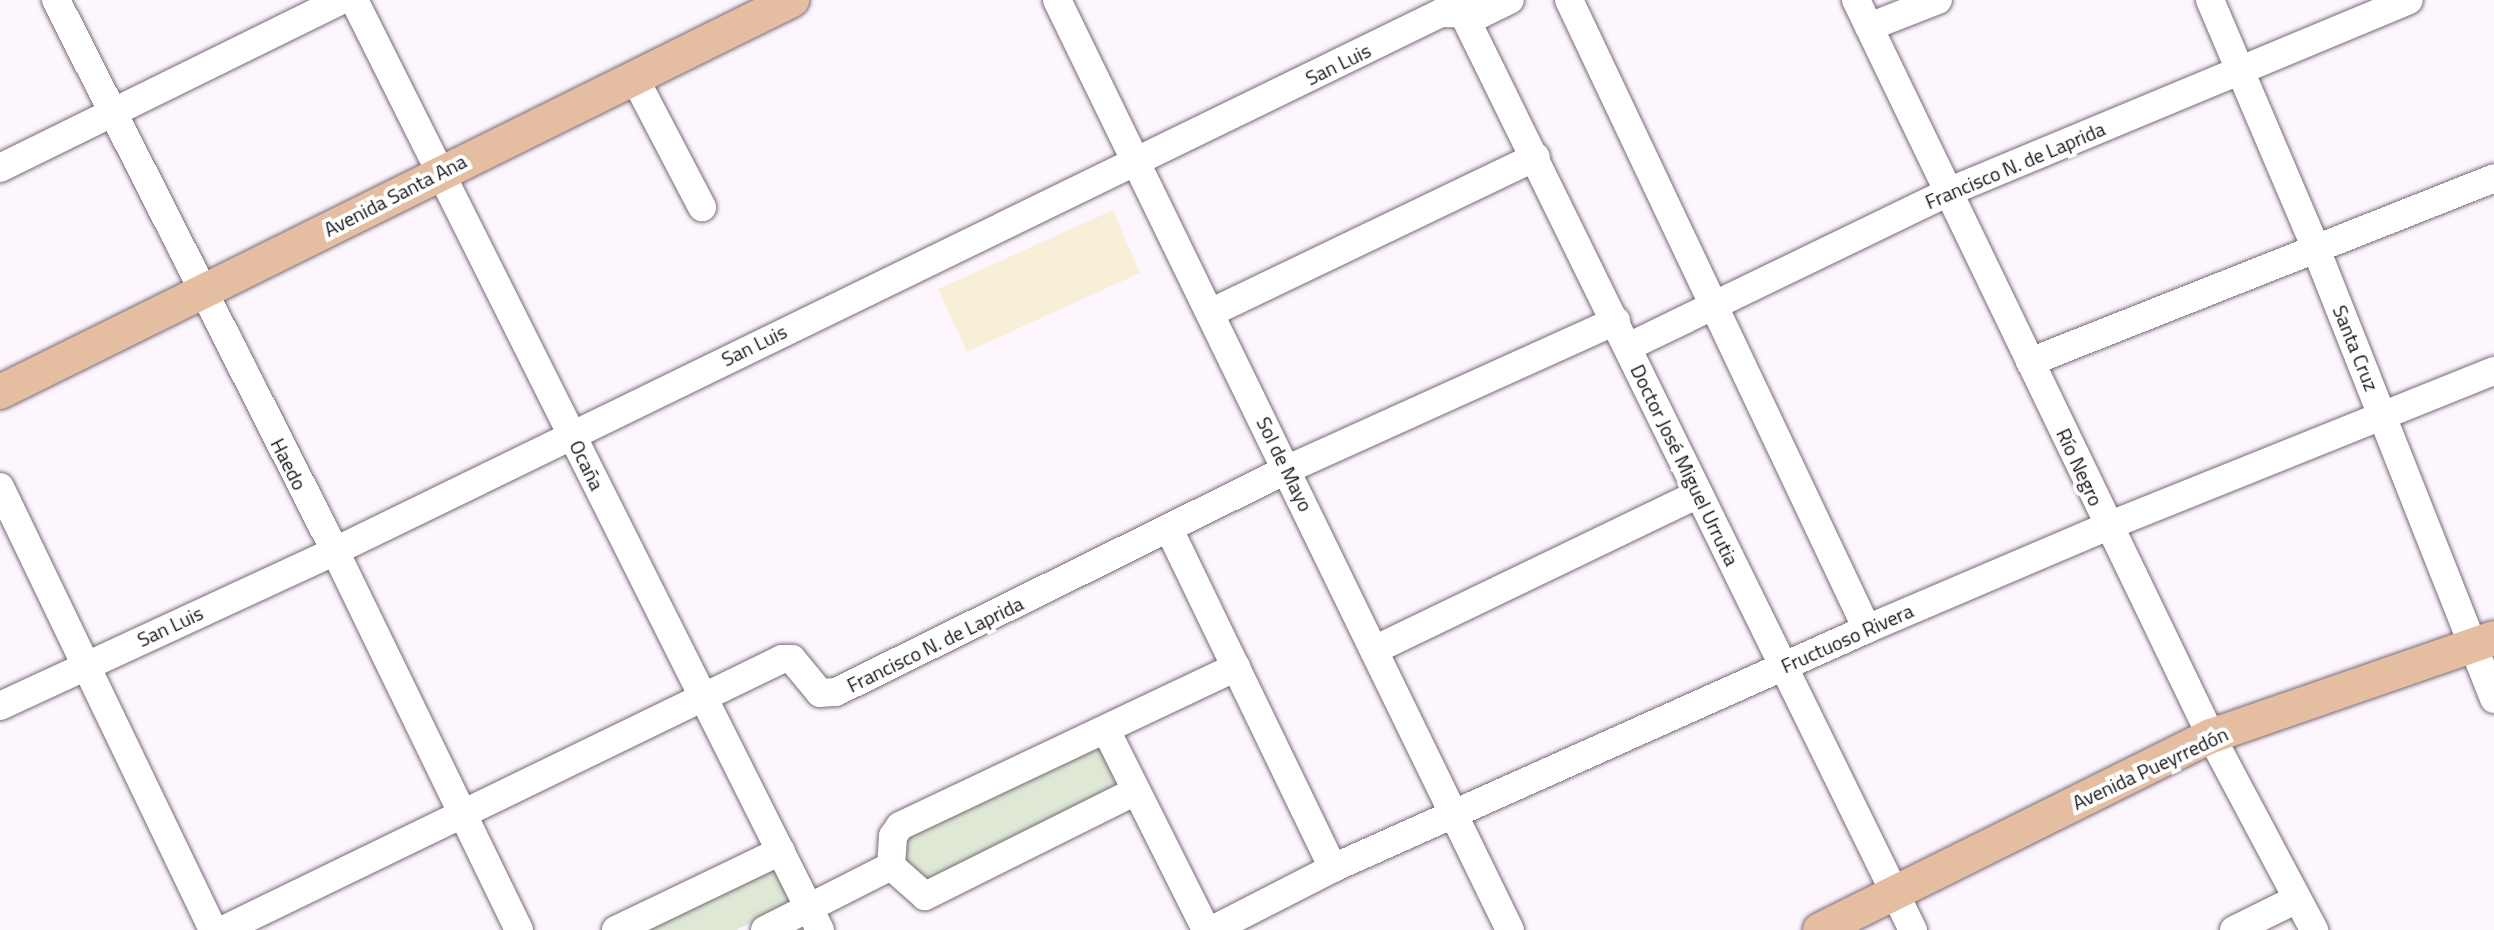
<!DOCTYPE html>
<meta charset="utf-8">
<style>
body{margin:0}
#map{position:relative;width:2494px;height:930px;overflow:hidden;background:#fef6fe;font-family:"Titillium Web",sans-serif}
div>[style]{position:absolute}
.education>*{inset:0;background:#f8efd9}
.green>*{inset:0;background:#dfe8d5}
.roads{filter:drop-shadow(0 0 2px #756a75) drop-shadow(0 0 2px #756a75)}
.minor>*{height:28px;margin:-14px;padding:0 14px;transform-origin:14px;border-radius:14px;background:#fff}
.major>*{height:34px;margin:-17px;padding:0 17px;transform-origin:17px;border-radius:17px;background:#e5bda0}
span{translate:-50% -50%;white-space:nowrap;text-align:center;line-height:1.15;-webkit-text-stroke:8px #fff;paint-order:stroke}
.street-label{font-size:20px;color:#151115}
</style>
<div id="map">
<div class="education">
<i style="clip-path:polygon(1113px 210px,1140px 273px,967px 352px,938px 289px)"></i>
</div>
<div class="green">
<i style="clip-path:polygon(1105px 735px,1131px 788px,926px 890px,897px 864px,907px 830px)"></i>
<i style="clip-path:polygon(774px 863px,794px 902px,736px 930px,627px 930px)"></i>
</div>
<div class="roads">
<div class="minor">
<i style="left:56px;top:0;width:618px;rotate:63.14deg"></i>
<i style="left:335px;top:551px;width:421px;rotate:64.1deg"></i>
<i style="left:354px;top:0;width:1040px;rotate:63.39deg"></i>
<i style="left:1057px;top:0;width:1034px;rotate:64.03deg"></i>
<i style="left:1569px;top:0;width:696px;rotate:64.65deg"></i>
<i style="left:1856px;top:0;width:817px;rotate:64.25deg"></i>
<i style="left:2211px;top:736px;width:220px;rotate:62deg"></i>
<i style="left:2210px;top:0;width:271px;rotate:66.9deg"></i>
<i style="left:2316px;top:249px;width:484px;rotate:68.4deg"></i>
<i style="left:1457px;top:1px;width:1035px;rotate:63.86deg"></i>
<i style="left:1869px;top:27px;width:74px;rotate:-21.4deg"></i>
<i style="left:634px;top:77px;width:147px;rotate:62.4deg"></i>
<i style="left:0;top:168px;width:381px;rotate:-26.2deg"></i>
<i style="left:1212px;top:312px;width:359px;rotate:-25.6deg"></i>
<i style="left:1628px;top:347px;width:356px;rotate:-25.8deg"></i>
<i style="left:1948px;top:192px;width:499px;rotate:-22.6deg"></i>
<i style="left:2030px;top:362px;width:499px;rotate:-21.6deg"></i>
<i style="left:0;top:487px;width:492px;rotate:64.3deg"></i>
<i style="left:1169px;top:529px;width:377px;rotate:64.2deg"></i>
<i style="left:1374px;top:650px;width:360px;rotate:-25.7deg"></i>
<i style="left:0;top:706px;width:369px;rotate:-24.8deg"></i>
<i style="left:335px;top:551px;width:1230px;rotate:-25.94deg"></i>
<i style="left:1441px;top:13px;width:40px;rotate:1.4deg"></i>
<i style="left:1481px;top:14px;width:32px;rotate:-26deg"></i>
<i style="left:1106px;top:730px;width:224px;rotate:63.4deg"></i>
<i style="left:1136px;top:791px;width:236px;rotate:153.5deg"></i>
<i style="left:925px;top:896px;width:45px;rotate:-138.6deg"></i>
<i style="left:891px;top:866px;width:30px;rotate:-86deg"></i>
<i style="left:893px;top:836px;width:12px;rotate:-55deg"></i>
<i style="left:900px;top:826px;width:372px;rotate:-25.3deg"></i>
<i style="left:223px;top:930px;width:621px;rotate:-25.86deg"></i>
<i style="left:782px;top:659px;width:10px"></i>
<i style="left:792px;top:659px;width:44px;rotate:50.5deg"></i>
<i style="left:820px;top:693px;width:16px;rotate:-4deg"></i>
<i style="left:836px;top:692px;width:504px;rotate:-26.26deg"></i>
<i style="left:1288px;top:469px;width:360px;rotate:-24.3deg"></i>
<i style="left:616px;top:930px;width:183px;rotate:-25.6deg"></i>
<i style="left:765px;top:930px;width:141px;rotate:-26.9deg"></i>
<i style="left:1212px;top:930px;width:136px;rotate:-27.1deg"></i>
<i style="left:1333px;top:868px;width:585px;rotate:-24.11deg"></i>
<i style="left:1867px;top:629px;width:262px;rotate:-23.1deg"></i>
<i style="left:2108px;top:526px;width:416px;rotate:-21.9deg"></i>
<i style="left:2234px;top:930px;width:70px;rotate:-26.2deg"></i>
</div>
<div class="major">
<i style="left:0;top:392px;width:884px;rotate:-26.33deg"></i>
<i style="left:1820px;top:930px;width:436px;rotate:-26.4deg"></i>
<i style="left:2211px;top:736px;width:299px;rotate:-19.1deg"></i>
</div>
</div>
<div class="street-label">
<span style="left:1338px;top:64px;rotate:-26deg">San Luis</span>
<span style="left:2015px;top:165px;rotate:-23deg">Francisco N. de Laprida</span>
<span style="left:395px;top:195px;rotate:-27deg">Avenida Santa Ana</span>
<span style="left:754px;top:345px;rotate:-26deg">San Luis</span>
<span style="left:2356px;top:348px;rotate:68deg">Santa Cruz</span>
<span style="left:289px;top:464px;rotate:63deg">Haedo</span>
<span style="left:1285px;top:464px;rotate:64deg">Sol de Mayo</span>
<span style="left:587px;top:465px;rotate:64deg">Ocaña</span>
<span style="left:1685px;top:465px;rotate:64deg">Doctor José Miguel Urrutia</span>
<span style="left:2080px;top:467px;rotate:65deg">Río Negro</span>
<span style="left:170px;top:626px;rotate:-25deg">San Luis</span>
<span style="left:1847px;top:638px;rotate:-24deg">Fructuoso Rivera</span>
<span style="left:935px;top:644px;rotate:-26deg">Francisco N. de Laprida</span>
<span style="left:2150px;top:768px;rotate:-25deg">Avenida Pueyrredón</span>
</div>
</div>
